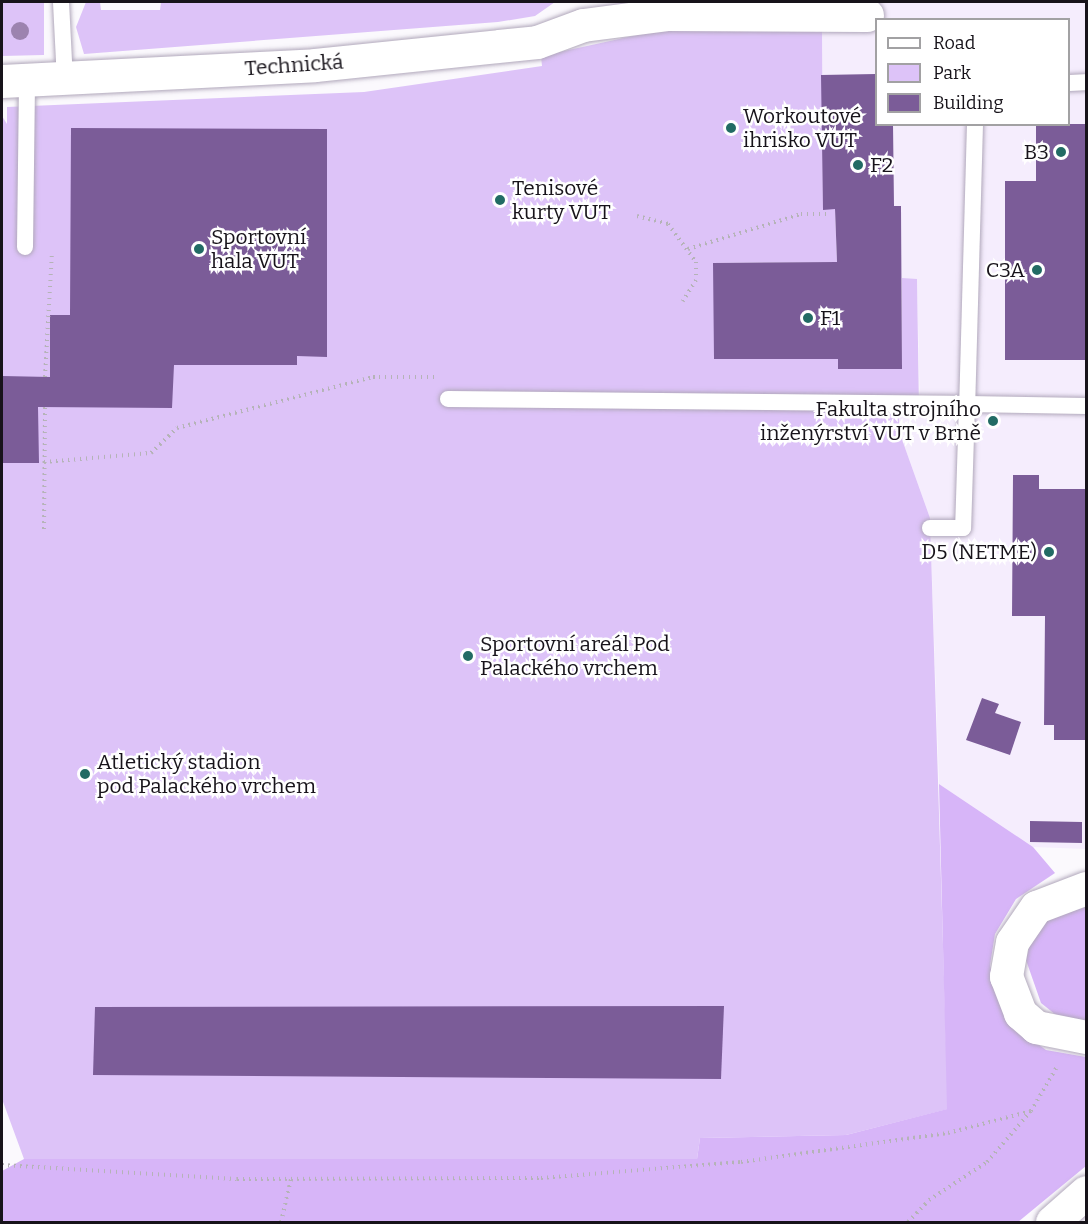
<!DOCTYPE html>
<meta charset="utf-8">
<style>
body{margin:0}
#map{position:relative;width:1088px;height:1224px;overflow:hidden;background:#fbf9fd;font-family:Bitter,serif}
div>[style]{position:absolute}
.built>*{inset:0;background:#f5edfd}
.green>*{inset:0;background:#ddc3f8}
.forest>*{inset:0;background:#d7b5f8}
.building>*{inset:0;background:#7b5c98}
.path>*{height:4px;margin-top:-2px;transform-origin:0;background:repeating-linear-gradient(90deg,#b5b3b7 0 1.5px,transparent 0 6px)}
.roads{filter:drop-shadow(0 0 2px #b1a8bb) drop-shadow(0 0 2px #b1a8bb)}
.lane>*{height:16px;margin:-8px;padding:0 8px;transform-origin:8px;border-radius:8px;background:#fff}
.street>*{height:33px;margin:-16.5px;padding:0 16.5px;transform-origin:16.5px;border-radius:16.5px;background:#fff}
.trees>*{width:18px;height:18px;margin:-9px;border-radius:50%;background:#9c83af}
.dots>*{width:16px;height:16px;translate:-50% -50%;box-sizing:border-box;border:3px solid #fff;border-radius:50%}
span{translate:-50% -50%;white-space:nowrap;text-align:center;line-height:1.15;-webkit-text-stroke:5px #fff;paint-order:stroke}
.street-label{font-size:21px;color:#17131a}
.poi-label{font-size:21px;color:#17131a}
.left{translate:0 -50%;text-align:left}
.right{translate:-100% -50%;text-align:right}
.frame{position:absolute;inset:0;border:3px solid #17131a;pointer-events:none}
.legend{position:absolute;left:875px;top:18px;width:195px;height:108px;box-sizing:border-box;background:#fff;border:2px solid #a2a1a3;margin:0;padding:8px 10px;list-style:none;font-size:18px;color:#17131a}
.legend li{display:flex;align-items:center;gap:12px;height:30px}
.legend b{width:30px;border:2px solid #a2a1a3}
</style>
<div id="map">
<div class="built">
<i style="clip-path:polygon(evenodd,615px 2px,1086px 2px,1086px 849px,1033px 847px,939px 784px,930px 518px,899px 431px,899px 410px,920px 409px,917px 279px,902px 279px,902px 369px,838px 369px,837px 359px,714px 359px,713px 263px,837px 262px,835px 210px,823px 210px,822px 28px,665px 29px,621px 39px,615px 2px,876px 20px,1068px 20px,1068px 124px,876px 124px,876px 20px)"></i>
</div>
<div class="green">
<i style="clip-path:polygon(2px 2px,44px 2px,44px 55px,2px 56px)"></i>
<i style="clip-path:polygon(86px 2px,100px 2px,101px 10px,160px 10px,161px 2px,555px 2px,535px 16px,498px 22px,84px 54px,76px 27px)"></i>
<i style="clip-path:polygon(822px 28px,823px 209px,835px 209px,837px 262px,714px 263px,714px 359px,838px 359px,838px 369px,902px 369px,902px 278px,917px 279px,919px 410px,899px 410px,899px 431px,930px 518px,948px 1109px,846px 1135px,700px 1138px,697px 1159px,24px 1159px,2px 1099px,2px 116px,7px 124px,7px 107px,364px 92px,542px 66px,541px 56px,665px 29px)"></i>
</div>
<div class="forest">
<i style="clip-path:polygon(939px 784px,1033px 847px,1055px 873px,1016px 899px,995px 934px,990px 965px,994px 988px,1020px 1031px,1046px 1050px,1086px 1057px,1086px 1166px,1018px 1222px,2px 1222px,2px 1171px,24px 1159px,697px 1159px,700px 1138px,846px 1135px,947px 1109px)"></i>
<i style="clip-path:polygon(1086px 907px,1086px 1023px,1056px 1015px,1041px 1003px,1026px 960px,1031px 940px,1048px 918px)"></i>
</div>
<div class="building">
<i style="clip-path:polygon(876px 74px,876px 124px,893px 124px,894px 206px,901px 206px,902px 369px,838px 369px,838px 359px,714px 359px,713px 263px,837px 262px,835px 209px,823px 210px,821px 75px)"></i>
<i style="clip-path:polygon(1036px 124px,1086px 124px,1086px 360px,1005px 360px,1005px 181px,1036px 181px)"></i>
<i style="clip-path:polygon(71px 128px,327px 129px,327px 357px,297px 356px,297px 365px,174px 365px,172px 408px,38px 407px,39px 463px,2px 463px,2px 376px,50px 377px,50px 315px,70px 315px)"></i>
<i style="clip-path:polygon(1013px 475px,1039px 475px,1039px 489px,1086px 489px,1086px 740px,1054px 740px,1054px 725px,1044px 725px,1045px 616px,1012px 616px)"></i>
<i style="clip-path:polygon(982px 698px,999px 704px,995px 713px,1021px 722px,1010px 755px,966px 740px)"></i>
<i style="clip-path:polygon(1030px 821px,1082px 822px,1082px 843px,1030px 842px)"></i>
<i style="clip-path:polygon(724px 1006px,721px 1079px,93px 1075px,95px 1007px)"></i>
</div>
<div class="path">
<i style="left:637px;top:216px;width:32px;rotate:14deg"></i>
<i style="left:668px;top:224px;width:47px;rotate:53.6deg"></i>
<i style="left:696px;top:262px;width:18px;rotate:90deg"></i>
<i style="left:696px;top:280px;width:25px;rotate:122deg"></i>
<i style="left:688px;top:249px;width:118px;rotate:-17.2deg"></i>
<i style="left:801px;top:214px;width:25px"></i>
<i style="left:45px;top:377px;width:124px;rotate:-86.8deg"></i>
<i style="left:44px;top:462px;width:107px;rotate:-4.8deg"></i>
<i style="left:151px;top:453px;width:36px;rotate:-44deg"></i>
<i style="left:177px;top:428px;width:203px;rotate:-14.6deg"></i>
<i style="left:373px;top:377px;width:64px"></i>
<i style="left:44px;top:529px;width:122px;rotate:-89.5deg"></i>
<i style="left:2px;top:1165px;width:235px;rotate:3.4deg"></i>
<i style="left:237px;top:1179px;width:304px;rotate:-0.2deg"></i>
<i style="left:541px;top:1178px;width:201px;rotate:-4.6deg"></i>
<i style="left:741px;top:1162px;width:209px;rotate:-8deg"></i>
<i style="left:948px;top:1133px;width:86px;rotate:-14.8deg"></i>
<i style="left:281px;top:1222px;width:44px;rotate:-76.9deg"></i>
<i style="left:908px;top:1222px;width:30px;rotate:-46deg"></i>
<i style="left:929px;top:1200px;width:69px;rotate:-33.2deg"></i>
<i style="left:987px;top:1162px;width:67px;rotate:-49.2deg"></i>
<i style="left:1031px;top:1111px;width:53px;rotate:-59.6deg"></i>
</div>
<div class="roads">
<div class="lane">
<i style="left:61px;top:2px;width:78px;rotate:87.1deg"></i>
<i style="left:1068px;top:83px;width:18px;rotate:-3deg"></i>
<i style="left:975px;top:124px;width:280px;rotate:91.6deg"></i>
<i style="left:967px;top:404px;width:119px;rotate:1deg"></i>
<i style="left:25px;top:247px;width:167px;rotate:-89.3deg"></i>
<i style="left:448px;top:399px;width:519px;rotate:0.55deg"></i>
<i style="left:967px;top:404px;width:124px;rotate:91.8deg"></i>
<i style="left:963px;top:528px;width:33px;rotate:180deg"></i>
</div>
<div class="street">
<i style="left:2px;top:81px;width:313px;rotate:-2.9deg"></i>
<i style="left:315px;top:65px;width:223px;rotate:-5.9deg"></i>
<i style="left:537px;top:42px;width:49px;rotate:-20.3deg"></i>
<i style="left:583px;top:25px;width:84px;rotate:-7.5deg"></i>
<i style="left:666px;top:14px;width:201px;rotate:0.3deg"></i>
<i style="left:1086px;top:888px;width:53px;rotate:159.2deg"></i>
<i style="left:1036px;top:907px;width:42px;rotate:124.4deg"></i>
<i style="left:1012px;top:942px;width:35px;rotate:100deg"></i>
<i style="left:1006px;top:976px;width:40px;rotate:69deg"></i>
<i style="left:1020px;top:1013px;width:21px;rotate:41deg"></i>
<i style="left:1036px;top:1027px;width:51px;rotate:11.3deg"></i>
<i style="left:1052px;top:1222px;width:45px;rotate:-41.4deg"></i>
</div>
</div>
<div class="trees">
<i style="left:20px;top:31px"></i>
</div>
<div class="dots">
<i style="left:731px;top:128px;background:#226b64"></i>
<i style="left:1061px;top:152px;background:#226b64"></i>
<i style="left:858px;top:165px;background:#226b64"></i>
<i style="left:500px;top:200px;background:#226b64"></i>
<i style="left:199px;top:249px;background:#226b64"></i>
<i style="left:1037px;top:270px;background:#226b64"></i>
<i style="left:808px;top:318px;background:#226b64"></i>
<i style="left:993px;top:421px;background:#226b64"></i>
<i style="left:1049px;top:552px;background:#226b64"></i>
<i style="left:468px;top:656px;background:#226b64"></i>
<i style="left:85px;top:774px;background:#226b64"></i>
</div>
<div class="street-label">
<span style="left:294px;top:65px;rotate:-4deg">Technická</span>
</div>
<div class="poi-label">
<span class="left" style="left:743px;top:128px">Workoutové<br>ihrisko VUT</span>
<span class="right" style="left:1049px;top:152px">B3</span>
<span class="left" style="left:870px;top:165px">F2</span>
<span class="left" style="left:512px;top:200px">Tenisové<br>kurty VUT</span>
<span class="left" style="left:211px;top:249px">Sportovní<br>hala VUT</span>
<span class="right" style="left:1025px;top:270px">C3A</span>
<span class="left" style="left:820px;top:318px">F1</span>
<span class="right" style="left:981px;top:421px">Fakulta strojního<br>inženýrství VUT v Brně</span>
<span class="right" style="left:1037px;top:552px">D5 (NETME)</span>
<span class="left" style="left:480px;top:656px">Sportovní areál Pod<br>Palackého vrchem</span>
<span class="left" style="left:97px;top:774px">Atletický stadion<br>pod Palackého vrchem</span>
</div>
<div class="frame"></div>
<ul class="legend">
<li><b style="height:8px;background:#fff"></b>Road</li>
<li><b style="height:16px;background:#ddc3f8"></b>Park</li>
<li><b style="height:16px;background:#7b5c98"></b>Building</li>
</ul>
</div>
